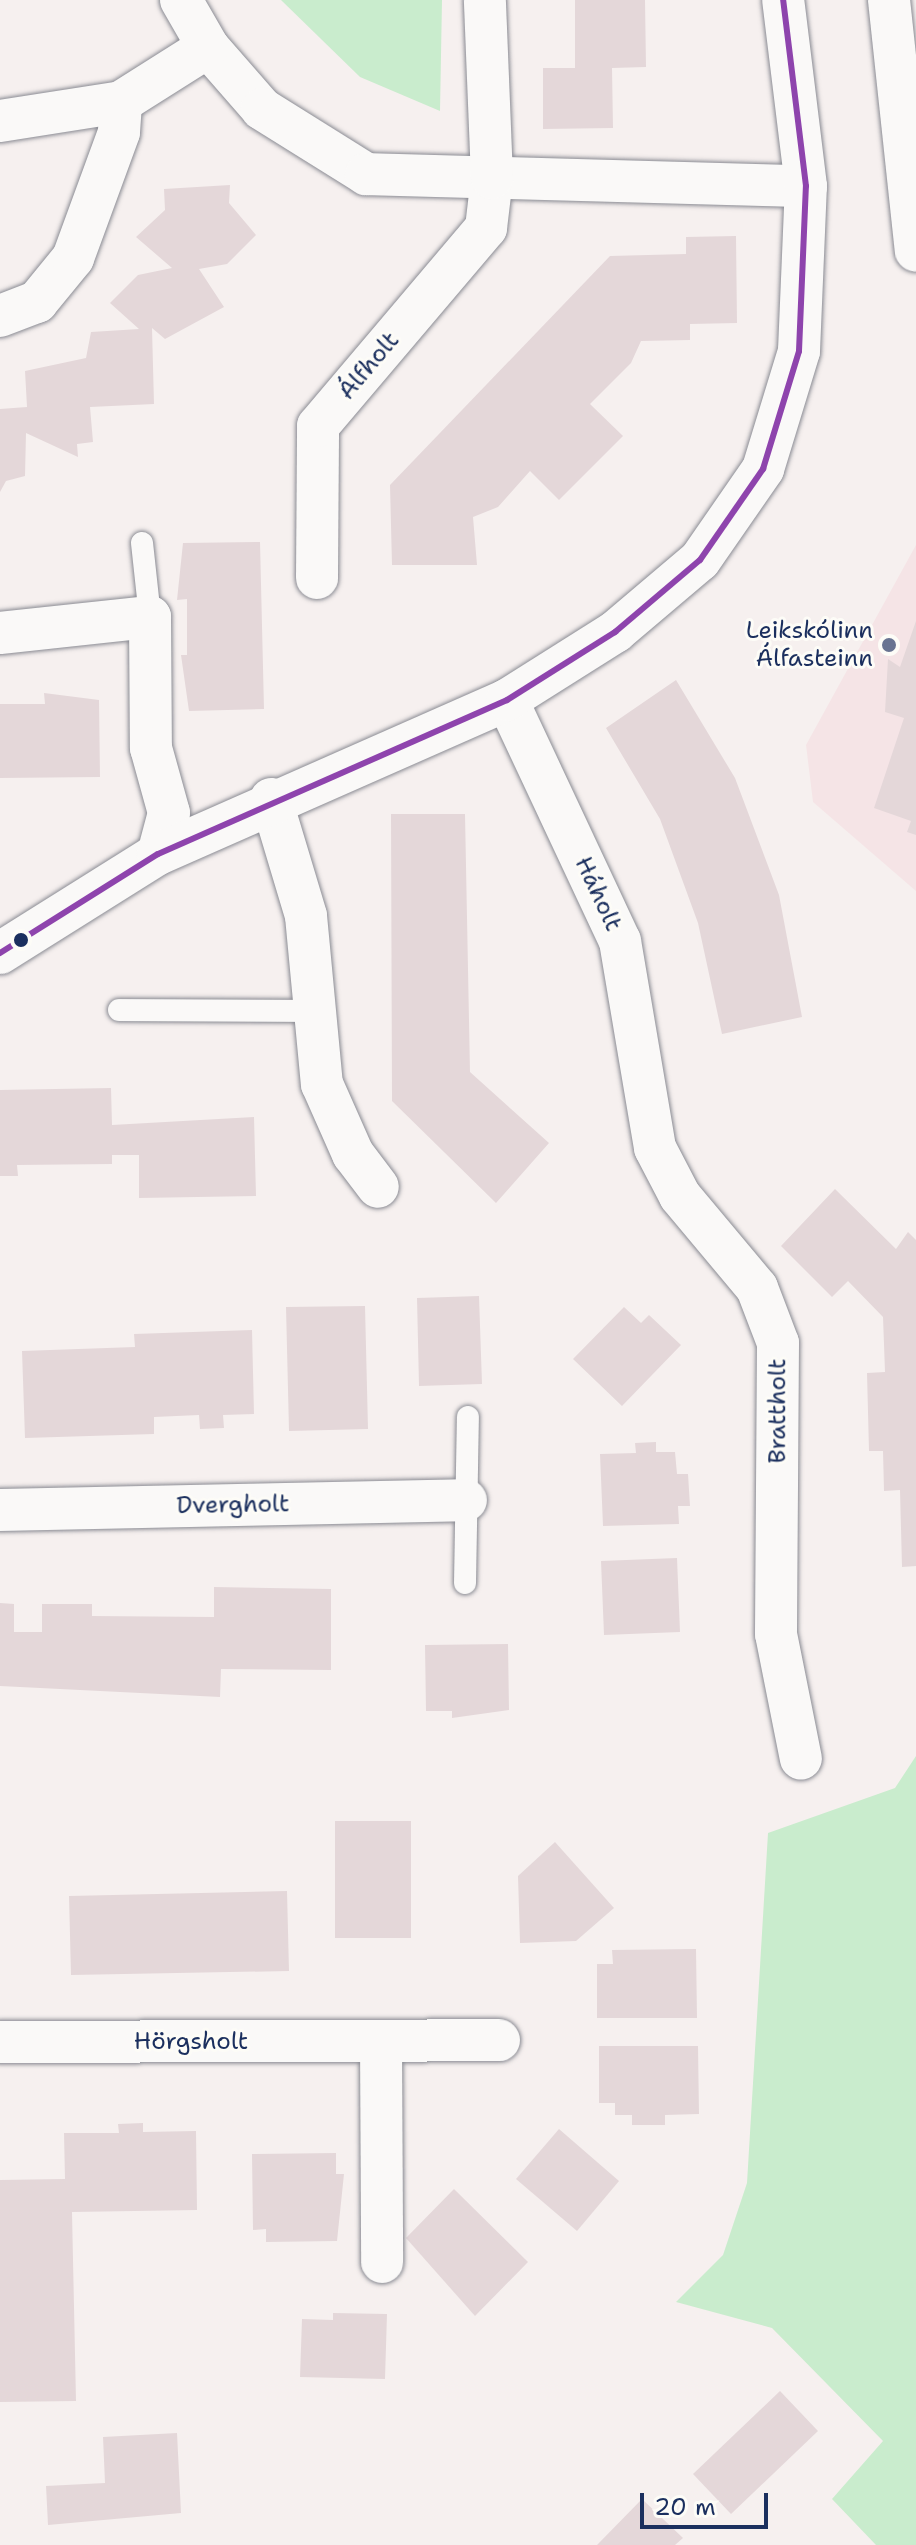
<!DOCTYPE html>
<meta charset="utf-8">
<style>
body{margin:0}
#map{position:relative;width:916px;height:2545px;overflow:hidden;background:#f6f0ef;font-family:"Shantell Sans",sans-serif}
div>[style]{position:absolute}
.built>*{inset:0;background:#f5e4e6}
.green>*{inset:0;background:#c9eccd}
.building>*{inset:0;background:#e4d7d9}
.roads{filter:drop-shadow(0 0 2px #8a8b93) drop-shadow(0 0 2px #8a8b93)}
.lane>*{height:22px;margin:-11px;padding:0 11px;transform-origin:11px;border-radius:11px;background:#faf9f8}
.street>*{height:42px;margin:-21px;padding:0 21px;transform-origin:21px;border-radius:21px;background:#faf9f8}
.bus-1>*{height:6px;margin:-3px;padding:0 3px;transform-origin:3px;border-radius:3px;background:#8e44ad}
.dots>*{width:22px;height:22px;translate:-50% -50%;box-sizing:border-box;border:4px solid #fdfcf7;border-radius:50%}
span{translate:-50% -50%;white-space:nowrap;text-align:center;line-height:1.15;-webkit-text-stroke:6px #fdfcf7;paint-order:stroke}
.street-label{font-size:24px;color:#1b2f5e}
.poi-label{font-size:24px;color:#1b2f5e}
.right{translate:-100% -50%;text-align:right}
.scale{position:absolute;left:640px;top:2493px;width:128px;height:36px;box-sizing:border-box;border:4px solid #1b2f5e;border-top:0;padding-left:10px;font-size:24px;line-height:28px;white-space:nowrap;color:#1b2f5e;-webkit-text-stroke:6px #fdfcf7;paint-order:stroke}
</style>
<div id="map">
<div class="built">
<i style="clip-path:polygon(916px 545px,916px 891px,813px 802px,806px 745px)"></i>
</div>
<div class="green">
<i style="clip-path:polygon(281px 0,442px 0,440px 111px,360px 77px)"></i>
<i style="clip-path:polygon(916px 1756px,916px 2545px,876px 2545px,832px 2499px,883px 2441px,772px 2328px,676px 2302px,723px 2255px,747px 2183px,768px 1833px,895px 1788px)"></i>
</div>
<div class="building">
<i style="clip-path:polygon(575px 0,645px 0,646px 67px,612px 68px,613px 128px,543px 129px,543px 68px,575px 68px)"></i>
<i style="clip-path:polygon(230px 185px,229px 203px,256px 235px,227px 264px,199px 269px,224px 307px,165px 339px,152px 328px,154px 404px,90px 407px,93px 442px,77px 444px,78px 457px,26px 433px,25px 476px,6px 481px,0 492px,0 409px,27px 407px,25px 371px,86px 358px,91px 332px,139px 329px,110px 303px,138px 275px,172px 268px,136px 237px,165px 210px,164px 189px)"></i>
<i style="clip-path:polygon(736px 236px,737px 323px,690px 324px,690px 340px,641px 341px,631px 363px,590px 404px,623px 436px,559px 500px,530px 471px,498px 507px,473px 517px,477px 565px,392px 565px,390px 485px,610px 256px,686px 254px,686px 237px)"></i>
<i style="clip-path:polygon(260px 542px,264px 709px,189px 711px,181px 655px,187px 655px,187px 599px,177px 600px,183px 543px)"></i>
<i style="clip-path:polygon(916px 621px,916px 835px,907px 832px,911px 821px,874px 808px,904px 718px,885px 712px,888px 659px,900px 667px)"></i>
<i style="clip-path:polygon(676px 680px,735px 778px,779px 895px,802px 1017px,722px 1034px,698px 923px,660px 819px,606px 728px)"></i>
<i style="clip-path:polygon(44px 693px,99px 700px,100px 777px,0 778px,0 704px,45px 704px)"></i>
<i style="clip-path:polygon(391px 814px,465px 814px,470px 1072px,549px 1143px,496px 1203px,392px 1101px)"></i>
<i style="clip-path:polygon(111px 1088px,112px 1125px,254px 1117px,256px 1196px,139px 1198px,139px 1155px,112px 1155px,112px 1164px,17px 1165px,18px 1176px,0 1176px,0 1090px)"></i>
<i style="clip-path:polygon(835px 1189px,896px 1249px,908px 1232px,916px 1240px,916px 1566px,902px 1567px,900px 1490px,884px 1491px,883px 1451px,869px 1451px,867px 1373px,885px 1372px,883px 1317px,848px 1281px,832px 1297px,781px 1246px)"></i>
<i style="clip-path:polygon(479px 1296px,482px 1384px,419px 1386px,417px 1298px)"></i>
<i style="clip-path:polygon(365px 1306px,368px 1429px,289px 1431px,286px 1307px)"></i>
<i style="clip-path:polygon(624px 1307px,641px 1323px,649px 1315px,681px 1345px,622px 1406px,573px 1359px)"></i>
<i style="clip-path:polygon(252px 1330px,254px 1414px,223px 1415px,224px 1428px,200px 1429px,199px 1415px,154px 1417px,154px 1434px,25px 1438px,22px 1351px,135px 1347px,134px 1334px)"></i>
<i style="clip-path:polygon(656px 1442px,656px 1452px,675px 1452px,677px 1474px,688px 1474px,690px 1506px,678px 1506px,679px 1524px,603px 1526px,600px 1454px,636px 1453px,635px 1443px)"></i>
<i style="clip-path:polygon(677px 1558px,680px 1632px,604px 1635px,601px 1561px)"></i>
<i style="clip-path:polygon(214px 1587px,331px 1589px,331px 1670px,221px 1669px,220px 1697px,0 1686px,0 1603px,14px 1604px,14px 1632px,42px 1632px,42px 1604px,92px 1604px,92px 1616px,214px 1617px)"></i>
<i style="clip-path:polygon(508px 1644px,509px 1710px,452px 1718px,452px 1711px,426px 1711px,425px 1645px)"></i>
<i style="clip-path:polygon(335px 1821px,411px 1821px,411px 1938px,335px 1938px)"></i>
<i style="clip-path:polygon(555px 1842px,614px 1908px,576px 1941px,520px 1943px,518px 1876px)"></i>
<i style="clip-path:polygon(287px 1891px,289px 1971px,71px 1975px,69px 1896px)"></i>
<i style="clip-path:polygon(696px 1949px,697px 2018px,597px 2018px,597px 1964px,613px 1964px,612px 1950px)"></i>
<i style="clip-path:polygon(599px 2046px,698px 2046px,699px 2114px,665px 2115px,665px 2125px,632px 2125px,632px 2115px,615px 2115px,615px 2103px,599px 2103px)"></i>
<i style="clip-path:polygon(143px 2123px,143px 2132px,196px 2131px,197px 2210px,72px 2212px,76px 2401px,0 2402px,0 2180px,65px 2179px,64px 2133px,119px 2133px,118px 2124px)"></i>
<i style="clip-path:polygon(559px 2129px,619px 2181px,577px 2231px,516px 2179px)"></i>
<i style="clip-path:polygon(336px 2153px,336px 2174px,344px 2174px,337px 2241px,266px 2242px,266px 2229px,253px 2230px,252px 2154px)"></i>
<i style="clip-path:polygon(454px 2189px,528px 2262px,475px 2316px,406px 2238px)"></i>
<i style="clip-path:polygon(333px 2313px,387px 2314px,385px 2379px,300px 2377px,302px 2319px,333px 2320px)"></i>
<i style="clip-path:polygon(780px 2391px,818px 2431px,731px 2514px,693px 2474px)"></i>
<i style="clip-path:polygon(177px 2433px,181px 2513px,48px 2525px,46px 2486px,105px 2483px,103px 2437px)"></i>
<i style="clip-path:polygon(642px 2499px,683px 2538px,675px 2545px,597px 2545px)"></i>
</div>
<div class="roads">
<div class="lane">
<i style="left:142px;top:543px;width:74px;rotate:83.8deg"></i>
<i style="left:119px;top:1010px;width:193px;rotate:0.3deg"></i>
<i style="left:465px;top:1583px;width:166px;rotate:-89deg"></i>
</div>
<div class="street">
<i style="left:181px;top:0;width:54px;rotate:60.1deg"></i>
<i style="left:208px;top:47px;width:82px;rotate:48.9deg"></i>
<i style="left:262px;top:109px;width:123px;rotate:32deg"></i>
<i style="left:366px;top:174px;width:440px;rotate:1.6deg"></i>
<i style="left:889px;top:0;width:252px;rotate:83.9deg"></i>
<i style="left:0;top:121px;width:122px;rotate:-8.9deg"></i>
<i style="left:121px;top:102px;width:103px;rotate:-32.3deg"></i>
<i style="left:0;top:316px;width:40px;rotate:-21deg"></i>
<i style="left:37px;top:302px;width:57px;rotate:-50.7deg"></i>
<i style="left:73px;top:258px;width:134px;rotate:-69.9deg"></i>
<i style="left:119px;top:132px;width:30px;rotate:-86deg"></i>
<i style="left:317px;top:578px;width:152px;rotate:-89.6deg"></i>
<i style="left:318px;top:426px;width:260px;rotate:-49.7deg"></i>
<i style="left:486px;top:228px;width:50px;rotate:-83.2deg"></i>
<i style="left:492px;top:178px;width:178px;rotate:-92.3deg"></i>
<i style="left:0;top:633px;width:151px;rotate:-6.1deg"></i>
<i style="left:150px;top:617px;width:131px;rotate:89.6deg"></i>
<i style="left:151px;top:748px;width:67px;rotate:74.5deg"></i>
<i style="left:169px;top:813px;width:42px;rotate:105deg"></i>
<i style="left:507px;top:700px;width:266px;rotate:64.9deg"></i>
<i style="left:620px;top:941px;width:210px;rotate:80.4deg"></i>
<i style="left:655px;top:1148px;width:54px;rotate:62.5deg"></i>
<i style="left:680px;top:1196px;width:120px;rotate:50.1deg"></i>
<i style="left:757px;top:1288px;width:59px;rotate:69.1deg"></i>
<i style="left:778px;top:1343px;width:291px;rotate:90.4deg"></i>
<i style="left:776px;top:1634px;width:127px;rotate:78.7deg"></i>
<i style="left:271px;top:799px;width:122px;rotate:73.3deg"></i>
<i style="left:306px;top:916px;width:169px;rotate:84.6deg"></i>
<i style="left:322px;top:1084px;width:77px;rotate:66.1deg"></i>
<i style="left:353px;top:1154px;width:41px;rotate:52.9deg"></i>
<i style="left:0;top:953px;width:186px;rotate:-32.1deg"></i>
<i style="left:158px;top:854px;width:381px;rotate:-23.8deg"></i>
<i style="left:507px;top:700px;width:128px;rotate:-32.2deg"></i>
<i style="left:615px;top:632px;width:111px;rotate:-40.3deg"></i>
<i style="left:700px;top:560px;width:111px;rotate:-55.3deg"></i>
<i style="left:763px;top:469px;width:123px;rotate:-73deg"></i>
<i style="left:799px;top:351px;width:165px;rotate:-87.6deg"></i>
<i style="left:806px;top:186px;width:187px;rotate:-97deg"></i>
<i style="left:0;top:1510px;width:466px;rotate:-1.2deg"></i>
<i style="left:381px;top:2041px;width:221px;rotate:89.7deg"></i>
<i style="left:0;top:2042px;width:499px;rotate:-0.2deg"></i>
</div>
</div>
<div class="bus-1">
<i style="left:0;top:953px;width:186px;rotate:-32.1deg"></i>
<i style="left:158px;top:854px;width:381px;rotate:-23.8deg"></i>
<i style="left:507px;top:700px;width:128px;rotate:-32.2deg"></i>
<i style="left:615px;top:632px;width:111px;rotate:-40.3deg"></i>
<i style="left:700px;top:560px;width:111px;rotate:-55.3deg"></i>
<i style="left:763px;top:469px;width:123px;rotate:-73deg"></i>
<i style="left:799px;top:351px;width:165px;rotate:-87.6deg"></i>
<i style="left:806px;top:186px;width:187px;rotate:-97deg"></i>
</div>
<div class="dots">
<i style="left:889px;top:645px;background:#687391"></i>
<i style="left:21px;top:940px;background:#1b2f5e"></i>
</div>
<div class="street-label">
<span style="left:369px;top:366px;rotate:-50deg">Álfholt</span>
<span style="left:598px;top:894px;rotate:65deg">Háholt</span>
<span style="left:778px;top:1411px;rotate:-90deg">Brattholt</span>
<span style="left:233px;top:1505px;rotate:-1deg">Dvergholt</span>
<span style="left:191px;top:2042px">Hörgsholt</span>
</div>
<div class="poi-label">
<span class="right" style="left:873px;top:645px">Leikskólinn<br>Álfasteinn</span>
</div>
<div class="scale">20 m</div>
</div>
